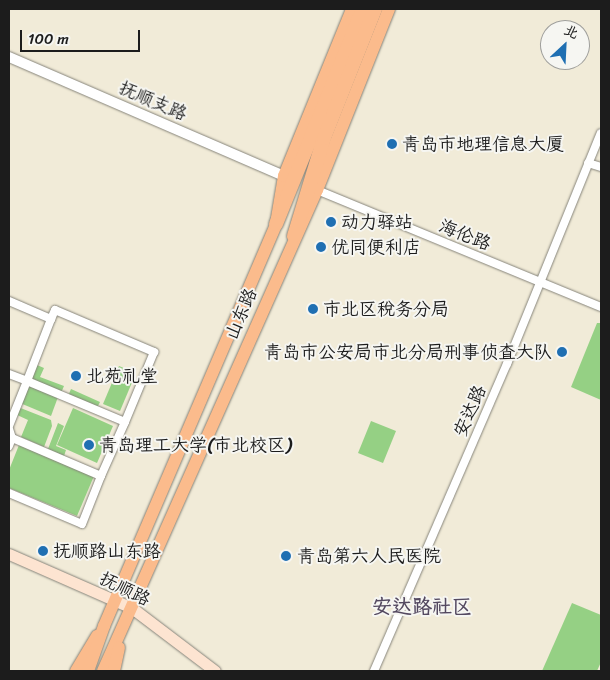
<!DOCTYPE html>
<meta charset="utf-8">
<style>
body{margin:0}
#map{position:relative;width:610px;height:680px;overflow:hidden;background:#f1ebd8;font-family:Sriracha,"LXGW WenKai TC",sans-serif}
div>[style]{position:absolute}
.green>*{inset:0;background:#95d084}
.roads{filter:drop-shadow(0 0 1px #86847a) drop-shadow(0 0 1px #86847a)}
.minor>*{height:8px;margin:-4px;padding:0 4px;transform-origin:4px;border-radius:4px;background:#fff}
.tertiary>*{height:10px;margin:-5px;padding:0 5px;transform-origin:5px;border-radius:5px;background:#fff}
.secondary>*{height:11px;margin:-5.5px;padding:0 5.5px;transform-origin:5.5px;border-radius:5.5px;background:#fde4d1}
.primary>*{height:12px;margin:-6px;padding:0 6px;transform-origin:6px;border-radius:6px;background:#fbbb8c}
.trunk>*{height:14px;margin:-7px;padding:0 7px;transform-origin:7px;border-radius:7px;background:#fbbb8c}
.dots>*{width:14px;height:14px;translate:-50% -50%;box-sizing:border-box;border:2px solid #f6f6f2;border-radius:50%}
span{translate:-50% -50%;white-space:nowrap;text-align:center;line-height:1.15;-webkit-text-stroke:4px #f6f6f2;paint-order:stroke}
.street-label{font-size:18px;color:#1c1c1c}
.poi-label{font-size:18px;color:#1c1c1c}
.left{translate:0 -50%;text-align:left}
.right{translate:-100% -50%;text-align:right}
.quarter-label{font-size:20px;color:#544960;font-weight:700}
.frame{position:absolute;inset:0;border:10px solid #1c1c1c;pointer-events:none}
.north{position:absolute;left:540px;top:20px;width:50px;height:50px;box-sizing:border-box;background:#f6f6f2;border:1px solid #9f9f9c;border-radius:50%;rotate:25deg;font-size:14px;font-weight:700;line-height:20px;text-align:center;color:#1c1c1c}
.north::after{content:'';display:block;margin:auto;width:18px;height:22px;background:#1f6fb2;clip-path:polygon(50% 0,100% 100%,50% 72%,0 100%)}
.scale{position:absolute;left:20px;top:30px;width:120px;height:22px;box-sizing:border-box;border:2px solid #1c1c1c;border-top:0;padding-left:6px;font-size:15px;line-height:18px;white-space:nowrap;color:#1c1c1c;-webkit-text-stroke:4px #f6f6f2;paint-order:stroke}
</style>
<div id="map">
<div class="green">
<i style="clip-path:polygon(597px 323px,601px 323px,601px 400px,571px 387px)"></i>
<i style="clip-path:polygon(37px 365px,44px 368px,40px 377px,64px 386px,61px 393px,31px 380px)"></i>
<i style="clip-path:polygon(119px 366px,136px 373px,120px 411px,103px 404px)"></i>
<i style="clip-path:polygon(27px 384px,58px 397px,51px 416px,20px 403px)"></i>
<i style="clip-path:polygon(71px 389px,100px 402px,97px 408px,68px 396px)"></i>
<i style="clip-path:polygon(18px 407px,51px 420px,52px 426px,44px 447px,21px 437px,28px 420px,15px 414px)"></i>
<i style="clip-path:polygon(73px 408px,113px 426px,97px 463px,57px 445px)"></i>
<i style="clip-path:polygon(371px 421px,396px 431px,383px 463px,358px 453px)"></i>
<i style="clip-path:polygon(58px 423px,64px 426px,56px 446px,66px 450px,64px 456px,48px 449px)"></i>
<i style="clip-path:polygon(19px 445px,94px 476px,77px 516px,9px 488px,9px 470px)"></i>
<i style="clip-path:polygon(572px 603px,601px 615px,601px 662px,597px 671px,542px 671px)"></i>
</div>
<div class="roads">
<div class="minor">
<i style="left:588px;top:163px;width:14px;rotate:17deg"></i>
<i style="left:317px;top:190px;width:307px;rotate:22.4deg"></i>
<i style="left:9px;top:301px;width:46px;rotate:23.2deg"></i>
<i style="left:51px;top:319px;width:10px;rotate:-66deg"></i>
<i style="left:55px;top:310px;width:108px;rotate:23deg"></i>
<i style="left:154px;top:352px;width:76px;rotate:112.5deg"></i>
<i style="left:9px;top:374px;width:19px;rotate:21deg"></i>
<i style="left:27px;top:381px;width:66px;rotate:-68.8deg"></i>
<i style="left:9px;top:426px;width:48px;rotate:-68.2deg"></i>
<i style="left:27px;top:381px;width:106px;rotate:22.7deg"></i>
<i style="left:125px;top:422px;width:59px;rotate:114deg"></i>
<i style="left:101px;top:476px;width:97px;rotate:-156.9deg"></i>
<i style="left:9px;top:429px;width:9px;rotate:72deg"></i>
<i style="left:12px;top:438px;width:9px;rotate:111deg"></i>
<i style="left:9px;top:493px;width:79px;rotate:23deg"></i>
<i style="left:82px;top:524px;width:52px;rotate:-68.4deg"></i>
<i style="left:374px;top:671px;width:335px;rotate:-66.6deg"></i>
<i style="left:507px;top:364px;width:249px;rotate:-67.9deg"></i>
</div>
<div class="tertiary">
<i style="left:9px;top:57px;width:300px;rotate:23.4deg"></i>
</div>
<div class="secondary">
<i style="left:9px;top:554px;width:134px;rotate:23.7deg"></i>
<i style="left:132px;top:608px;width:104px;rotate:37.2deg"></i>
</div>
<div class="primary">
<i style="left:76px;top:671px;width:41px;rotate:-59deg"></i>
<i style="left:88px;top:671px;width:48px;rotate:-70.4deg"></i>
<i style="left:104px;top:626px;width:437px;rotate:-66.8deg"></i>
<i style="left:276px;top:224px;width:49px;rotate:-80.5deg"></i>
<i style="left:284px;top:176px;width:180px;rotate:-67.8deg"></i>
<i style="left:103px;top:671px;width:526px;rotate:-66.02deg"></i>
<i style="left:317px;top:190px;width:195px;rotate:-68.3deg"></i>
<i style="left:114px;top:671px;width:24px;rotate:-78deg"></i>
</div>
<div class="trunk">
<i style="left:276px;top:224px;width:232px;rotate:-68deg"></i>
<i style="left:294px;top:236px;width:102px;rotate:-73deg"></i>
<i style="left:324px;top:138px;width:139px;rotate:-68.4deg"></i>
</div>
</div>
<div class="dots">
<i style="left:392px;top:144px;background:#1f6fb2"></i>
<i style="left:331px;top:222px;background:#1f6fb2"></i>
<i style="left:321px;top:247px;background:#1f6fb2"></i>
<i style="left:313px;top:309px;background:#1f6fb2"></i>
<i style="left:562px;top:352px;background:#1f6fb2"></i>
<i style="left:76px;top:376px;background:#1f6fb2"></i>
<i style="left:89px;top:445px;background:#1f6fb2"></i>
<i style="left:43px;top:551px;background:#1f6fb2"></i>
<i style="left:286px;top:556px;background:#1f6fb2"></i>
</div>
<div class="street-label">
<span style="left:153px;top:101px;rotate:23deg">抚顺支路</span>
<span style="left:465px;top:235px;rotate:22deg">海伦路</span>
<span style="left:241px;top:314px;rotate:-67deg">山东路</span>
<span style="left:470px;top:411px;rotate:-66deg">安达路</span>
<span style="left:125px;top:589px;rotate:26deg">抚顺路</span>
</div>
<div class="poi-label">
<span class="left" style="left:402px;top:144px">青岛市地理信息大厦</span>
<span class="left" style="left:341px;top:222px">动力驿站</span>
<span class="left" style="left:331px;top:247px">优同便利店</span>
<span class="left" style="left:323px;top:309px">市北区税务分局</span>
<span class="right" style="left:552px;top:352px">青岛市公安局市北分局刑事侦查大队</span>
<span class="left" style="left:86px;top:376px">北苑礼堂</span>
<span class="left" style="left:99px;top:445px">青岛理工大学(市北校区)</span>
<span class="left" style="left:53px;top:551px">抚顺路山东路</span>
<span class="left" style="left:297px;top:556px">青岛第六人民医院</span>
</div>
<div class="quarter-label">
<span style="left:422px;top:606px">安达路社区</span>
</div>
<div class="frame"></div>
<div class="north">北</div>
<div class="scale">100 m</div>
</div>
